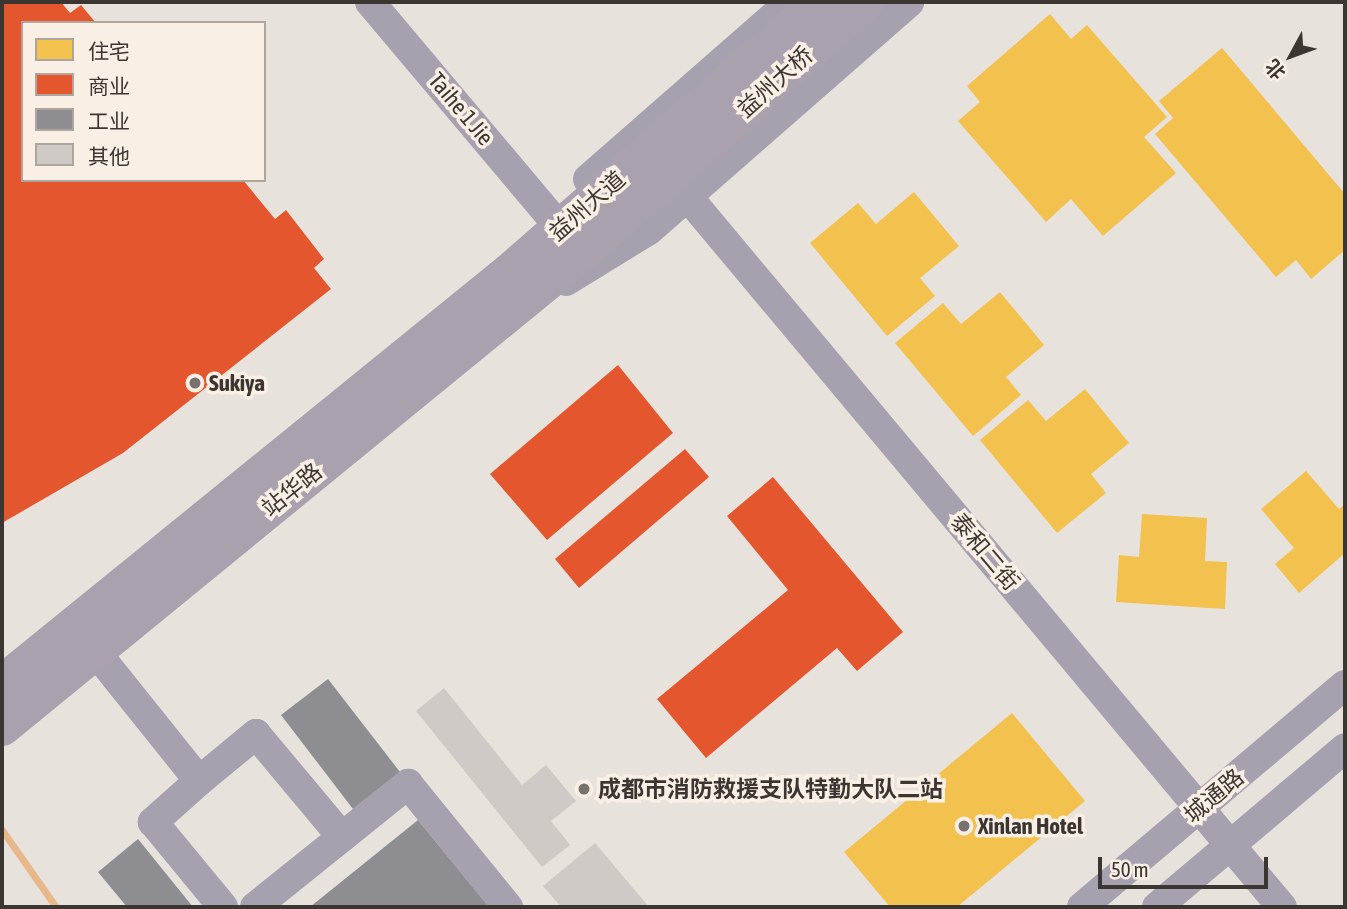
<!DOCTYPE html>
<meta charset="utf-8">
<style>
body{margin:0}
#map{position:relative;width:1347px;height:909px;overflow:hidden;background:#e8e2dd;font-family:"Asap Condensed","Noto Sans SC",sans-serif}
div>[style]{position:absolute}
.homes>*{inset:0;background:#f2c14e}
.shops>*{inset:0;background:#e4572e}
.industry>*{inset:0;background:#8d8d92}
.stream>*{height:7px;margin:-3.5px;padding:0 3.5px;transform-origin:3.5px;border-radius:3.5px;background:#e7b88a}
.building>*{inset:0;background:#cfcac6}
.minor>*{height:30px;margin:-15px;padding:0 15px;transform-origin:15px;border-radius:15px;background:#a7a0ae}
.major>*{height:38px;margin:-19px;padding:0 19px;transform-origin:19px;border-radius:19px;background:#a9a1ad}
.dots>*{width:19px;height:19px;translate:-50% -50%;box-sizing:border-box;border:4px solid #faefe5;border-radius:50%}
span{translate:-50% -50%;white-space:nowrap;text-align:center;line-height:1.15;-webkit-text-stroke:7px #faefe5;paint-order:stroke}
.street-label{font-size:23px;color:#3b3632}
.poi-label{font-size:23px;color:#3b3632;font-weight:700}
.left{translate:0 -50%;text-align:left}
.frame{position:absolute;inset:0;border:4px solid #3b3632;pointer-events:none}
.legend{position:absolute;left:21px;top:21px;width:245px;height:161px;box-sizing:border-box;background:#faefe5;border:2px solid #aea59d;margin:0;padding:9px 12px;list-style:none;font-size:21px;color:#3b3632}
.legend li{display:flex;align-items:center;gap:14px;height:35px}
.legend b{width:35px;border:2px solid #aea59d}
.north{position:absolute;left:1256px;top:21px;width:70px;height:70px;-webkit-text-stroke:5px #faefe5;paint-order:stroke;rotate:229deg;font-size:19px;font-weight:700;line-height:28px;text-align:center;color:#3b3632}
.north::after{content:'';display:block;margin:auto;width:24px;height:32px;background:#3b3632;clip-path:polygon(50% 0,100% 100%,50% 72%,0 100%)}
.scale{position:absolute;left:1098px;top:857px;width:170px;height:32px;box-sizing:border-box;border:4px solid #3b3632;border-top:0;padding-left:9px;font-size:21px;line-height:24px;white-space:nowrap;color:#3b3632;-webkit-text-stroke:5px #faefe5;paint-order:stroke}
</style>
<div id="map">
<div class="homes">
<i style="clip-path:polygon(1050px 14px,1071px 39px,1087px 25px,1167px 117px,1144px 137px,1176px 173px,1103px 236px,1071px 199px,1046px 222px,958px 121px,980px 102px,967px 86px)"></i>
<i style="clip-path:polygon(1222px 48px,1345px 194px,1345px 250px,1311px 279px,1296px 260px,1276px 277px,1155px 134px,1173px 118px,1159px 101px)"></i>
<i style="clip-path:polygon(914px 192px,959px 246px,920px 278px,935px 296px,887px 336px,810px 243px,858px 203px,876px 224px)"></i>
<i style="clip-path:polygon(1000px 292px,1044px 345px,1006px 377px,1021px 395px,973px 436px,895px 343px,943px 303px,961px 324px)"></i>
<i style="clip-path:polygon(1085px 389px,1129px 443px,1091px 474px,1106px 493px,1057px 533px,980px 440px,1028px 400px,1046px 421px)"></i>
<i style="clip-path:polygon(1306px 471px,1339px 509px,1345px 504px,1345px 553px,1299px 593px,1275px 564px,1294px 548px,1261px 509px)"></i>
<i style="clip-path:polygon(1142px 514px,1207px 518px,1205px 561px,1227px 562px,1225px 609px,1116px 602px,1119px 555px,1139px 557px)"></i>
<i style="clip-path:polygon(1012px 713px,1085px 801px,957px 907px,890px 907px,844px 852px)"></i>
</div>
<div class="shops">
<i style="clip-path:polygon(2px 2px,61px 2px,70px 13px,81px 5px,96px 23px,23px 23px,23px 180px,243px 180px,275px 219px,286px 210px,324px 259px,314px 268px,331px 289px,123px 453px,2px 523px)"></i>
<i style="clip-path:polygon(618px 365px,673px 433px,547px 540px,490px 474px)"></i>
<i style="clip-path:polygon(685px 449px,709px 477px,579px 588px,555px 559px)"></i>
<i style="clip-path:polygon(773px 477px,903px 632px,857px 671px,837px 648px,706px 758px,657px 699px,788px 590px,727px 516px)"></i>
</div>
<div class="industry">
<i style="clip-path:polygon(328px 679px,400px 772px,353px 809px,281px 715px)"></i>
<i style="clip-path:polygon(418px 820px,489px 907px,310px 907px)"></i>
<i style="clip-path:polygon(138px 839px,193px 907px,127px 907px,98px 872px)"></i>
</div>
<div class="stream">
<i style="left:2px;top:830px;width:94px;rotate:55deg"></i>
</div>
<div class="building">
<i style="clip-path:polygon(444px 688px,522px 785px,546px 765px,576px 801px,551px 821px,570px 845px,542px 867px,416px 711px)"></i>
<i style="clip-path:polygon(595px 843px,649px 907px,561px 907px,543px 886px)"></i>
</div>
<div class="minor">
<i style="left:370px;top:2px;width:281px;rotate:49.9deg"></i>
<i style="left:588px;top:179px;width:269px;rotate:-41.2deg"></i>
<i style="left:687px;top:196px;width:927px;rotate:50.08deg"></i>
<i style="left:566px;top:281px;width:97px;rotate:-31.6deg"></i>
<i style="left:649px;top:230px;width:346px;rotate:-41.2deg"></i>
<i style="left:95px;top:651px;width:166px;rotate:51.3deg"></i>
<i style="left:199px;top:781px;width:62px;rotate:138.3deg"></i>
<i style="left:153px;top:822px;width:110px;rotate:50.5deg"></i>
<i style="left:199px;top:781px;width:74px;rotate:-39.5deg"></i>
<i style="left:256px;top:734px;width:134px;rotate:50.1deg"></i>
<i style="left:342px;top:837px;width:85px;rotate:-38.8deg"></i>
<i style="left:408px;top:784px;width:159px;rotate:50.9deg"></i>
<i style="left:255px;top:907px;width:112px;rotate:-38.8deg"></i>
<i style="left:1082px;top:907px;width:344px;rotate:-40.2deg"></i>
<i style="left:1157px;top:907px;width:246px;rotate:-40.2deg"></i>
</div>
<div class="major">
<i style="left:2px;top:684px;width:654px;rotate:-39.04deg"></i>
<i style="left:510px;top:272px;width:411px;rotate:-41.1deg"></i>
<i style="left:2px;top:727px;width:749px;rotate:-39.26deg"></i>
<i style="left:582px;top:253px;width:379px;rotate:-41.5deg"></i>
</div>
<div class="dots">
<i style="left:195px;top:383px;background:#78726e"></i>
<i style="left:584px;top:789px;background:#78726e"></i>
<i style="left:964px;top:826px;background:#78726e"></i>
</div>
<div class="street-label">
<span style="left:775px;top:82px;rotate:-42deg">益州大桥</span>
<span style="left:461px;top:109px;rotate:50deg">Taihe 1 Jie</span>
<span style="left:587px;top:206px;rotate:-41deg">益州大道</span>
<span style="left:292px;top:490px;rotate:-39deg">站华路</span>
<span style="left:985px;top:552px;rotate:50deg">泰和二街</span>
<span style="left:1214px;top:796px;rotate:-40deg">城通路</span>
</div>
<div class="poi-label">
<span class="left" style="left:209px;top:383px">Sukiya</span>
<span class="left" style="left:598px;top:789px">成都市消防救援支队特勤大队二站</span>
<span class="left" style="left:978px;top:826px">Xinlan Hotel</span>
</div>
<div class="frame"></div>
<ul class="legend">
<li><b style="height:19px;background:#f2c14e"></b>住宅</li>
<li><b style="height:19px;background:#e4572e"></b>商业</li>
<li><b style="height:19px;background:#8d8d92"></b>工业</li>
<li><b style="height:19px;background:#cfcac6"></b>其他</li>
</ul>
<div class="north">北</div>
<div class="scale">50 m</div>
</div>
